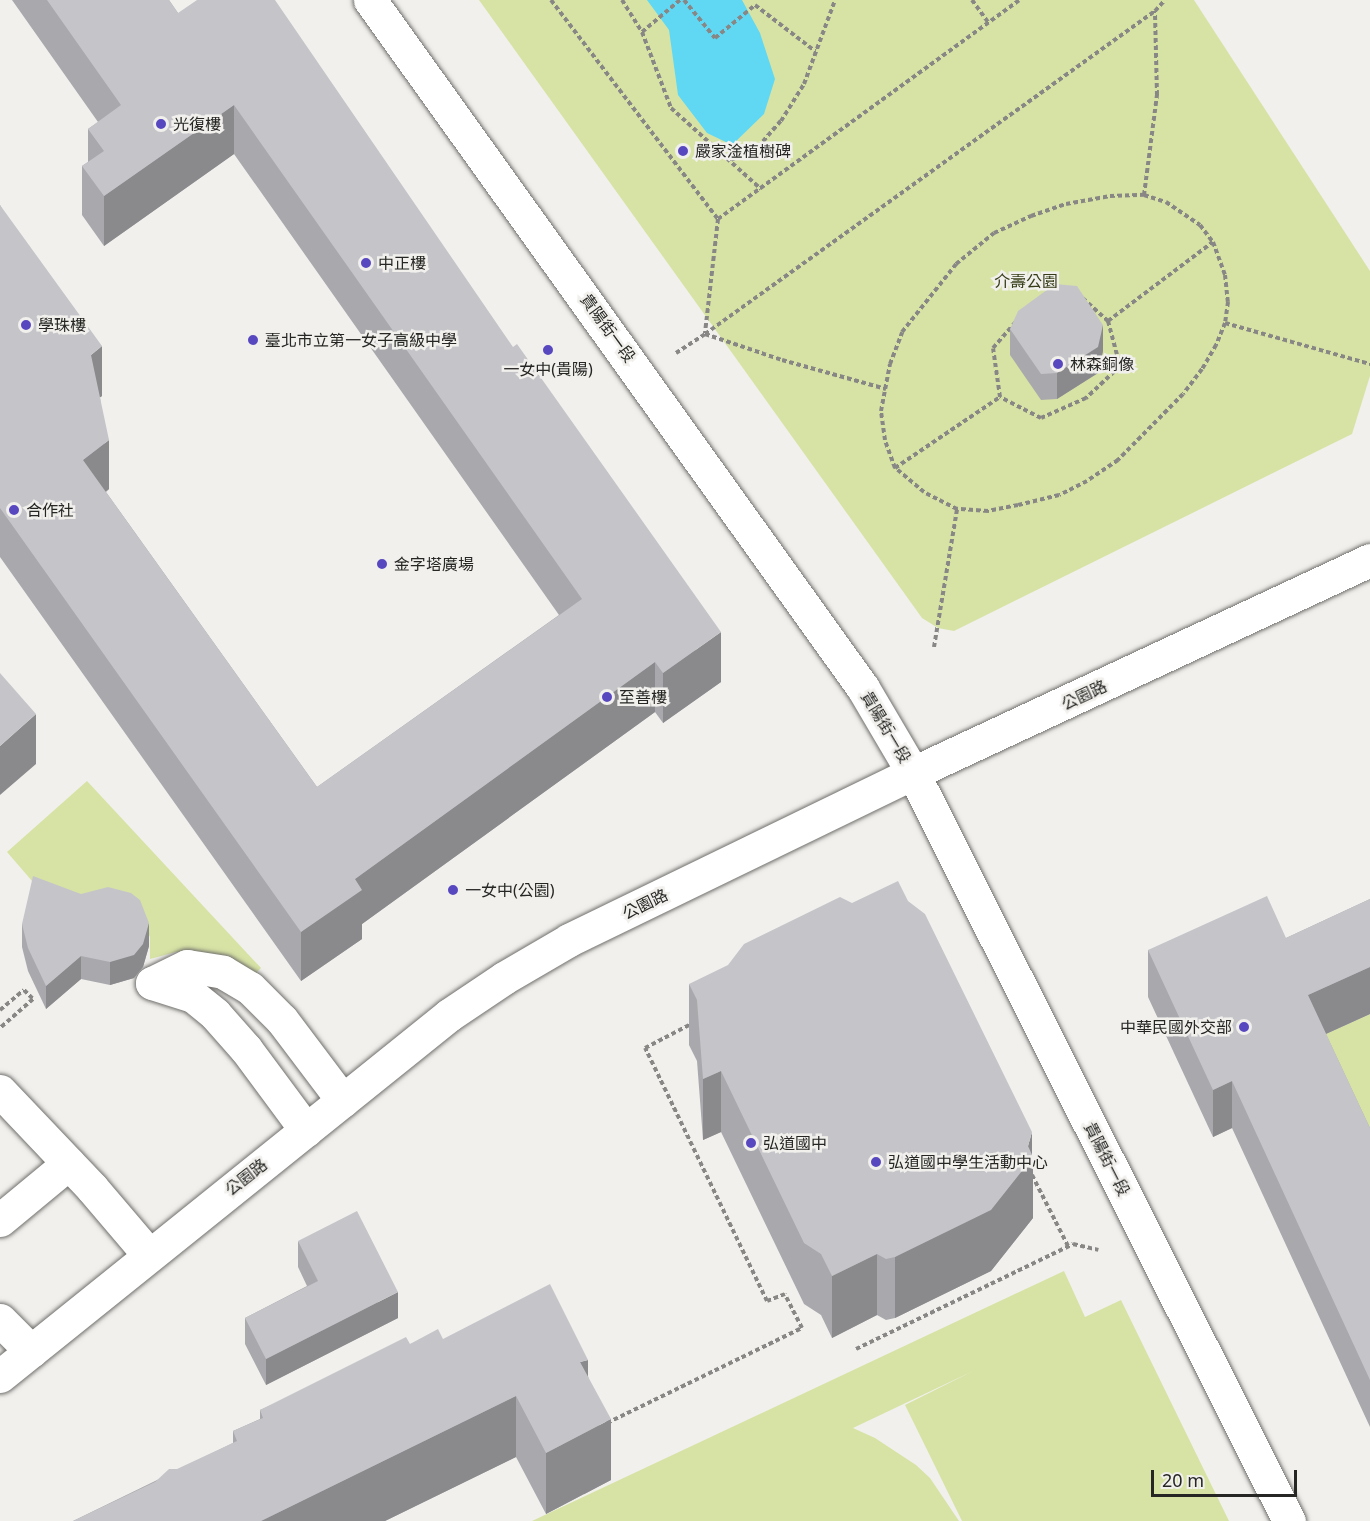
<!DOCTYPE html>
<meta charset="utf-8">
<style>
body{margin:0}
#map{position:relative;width:1370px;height:1521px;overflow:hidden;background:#f1f0ed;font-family:"Noto Sans","Noto Sans TC",sans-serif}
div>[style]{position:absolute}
.green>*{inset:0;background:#d7e3a5}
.water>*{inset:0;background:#60d8f3}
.path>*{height:4px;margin-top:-2px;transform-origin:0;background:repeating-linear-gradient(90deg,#888785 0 4.5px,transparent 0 7.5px)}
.roads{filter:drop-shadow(0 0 2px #706f6c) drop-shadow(0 0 2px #706f6c)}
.minor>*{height:33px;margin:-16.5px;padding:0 16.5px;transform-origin:16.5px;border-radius:16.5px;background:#fff}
.wall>*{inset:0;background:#a9a9ad}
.shaded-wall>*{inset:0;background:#8a8a8d}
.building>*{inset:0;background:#c5c5c9}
.dots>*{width:16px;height:16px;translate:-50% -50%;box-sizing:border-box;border:3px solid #f1f0ed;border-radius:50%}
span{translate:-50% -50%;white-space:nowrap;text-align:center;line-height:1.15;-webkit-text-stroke:5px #f1f0ed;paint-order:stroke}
.poi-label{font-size:16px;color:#262624}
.left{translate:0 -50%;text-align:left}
.right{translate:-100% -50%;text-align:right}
.park-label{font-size:16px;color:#363c17}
.street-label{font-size:16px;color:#262624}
.scale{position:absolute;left:1151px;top:1470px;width:146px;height:27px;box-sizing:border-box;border:3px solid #262624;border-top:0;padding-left:8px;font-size:18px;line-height:21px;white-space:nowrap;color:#262624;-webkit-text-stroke:4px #f1f0ed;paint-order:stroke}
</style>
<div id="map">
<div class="green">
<i style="clip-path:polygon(479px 0,1194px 0,1370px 271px,1370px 376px,1352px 434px,954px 631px,938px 628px,922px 618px)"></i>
<i style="clip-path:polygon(87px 781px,261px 968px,255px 974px,202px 952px,176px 952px,150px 959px,150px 937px,143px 923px,45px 896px,7px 852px)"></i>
<i style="clip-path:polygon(1370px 1014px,1370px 1175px,1308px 1042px)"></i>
<i style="clip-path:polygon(1064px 1271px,1085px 1317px,1121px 1300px,1229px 1521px,962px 1521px,905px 1405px,973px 1371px,853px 1428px,875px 1438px,916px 1465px,930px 1478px,959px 1521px,532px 1521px)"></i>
</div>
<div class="water">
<i style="clip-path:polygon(647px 0,742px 0,760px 33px,775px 79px,764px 114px,732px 145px,707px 133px,678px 95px,669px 30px)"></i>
</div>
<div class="path">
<i style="left:551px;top:0;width:275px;rotate:52.7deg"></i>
<i style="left:718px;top:219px;width:115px;rotate:96.5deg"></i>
<i style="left:622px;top:0;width:38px;rotate:58deg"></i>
<i style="left:642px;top:32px;width:81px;rotate:69.1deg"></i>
<i style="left:671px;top:108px;width:121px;rotate:42deg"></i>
<i style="left:684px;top:0;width:49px;rotate:50.8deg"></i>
<i style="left:715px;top:38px;width:52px;rotate:-39.5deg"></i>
<i style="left:755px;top:5px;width:76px;rotate:37.5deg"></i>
<i style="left:972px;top:0;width:27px;rotate:54deg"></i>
<i style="left:642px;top:32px;width:50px;rotate:-40.1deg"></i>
<i style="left:731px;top:160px;width:30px;rotate:-26deg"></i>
<i style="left:758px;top:147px;width:35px;rotate:-49deg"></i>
<i style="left:781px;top:121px;width:44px;rotate:-58.1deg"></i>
<i style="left:804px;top:84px;width:90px;rotate:-69.7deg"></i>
<i style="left:1144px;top:195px;width:101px;rotate:-82.6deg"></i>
<i style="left:1157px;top:95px;width:84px;rotate:-91.4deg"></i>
<i style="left:718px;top:219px;width:372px;rotate:-36deg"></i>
<i style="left:1077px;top:293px;width:42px;rotate:42.1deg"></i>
<i style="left:1108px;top:321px;width:47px;rotate:75.1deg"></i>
<i style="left:1120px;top:366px;width:47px;rotate:136.7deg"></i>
<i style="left:1086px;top:398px;width:49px;rotate:156deg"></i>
<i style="left:1041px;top:418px;width:46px;rotate:-152.9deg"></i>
<i style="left:1000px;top:397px;width:49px;rotate:-98.1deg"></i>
<i style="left:993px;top:348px;width:50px;rotate:-49deg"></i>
<i style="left:1026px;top:310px;width:54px;rotate:-18.4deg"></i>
<i style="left:1108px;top:321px;width:131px;rotate:-37deg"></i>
<i style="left:1225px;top:323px;width:151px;rotate:15.8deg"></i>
<i style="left:705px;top:334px;width:554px;rotate:-35.67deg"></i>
<i style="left:1155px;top:11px;width:15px;rotate:-48deg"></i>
<i style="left:676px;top:353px;width:35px;rotate:-33deg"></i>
<i style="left:705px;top:334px;width:81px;rotate:18.7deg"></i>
<i style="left:782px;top:360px;width:108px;rotate:15.6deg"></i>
<i style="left:895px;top:468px;width:127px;rotate:-34.1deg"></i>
<i style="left:934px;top:647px;width:140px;rotate:-80.5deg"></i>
<i style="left:957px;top:509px;width:37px;rotate:-153deg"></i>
<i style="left:924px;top:492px;width:38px;rotate:-140deg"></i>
<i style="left:895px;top:468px;width:30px;rotate:-110deg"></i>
<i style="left:885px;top:440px;width:29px;rotate:-98deg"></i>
<i style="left:881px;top:411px;width:48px;rotate:-79.2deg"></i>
<i style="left:890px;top:364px;width:34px;rotate:-69deg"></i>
<i style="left:902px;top:332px;width:87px;rotate:-51.5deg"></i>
<i style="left:956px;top:264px;width:49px;rotate:-39.2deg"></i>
<i style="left:994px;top:233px;width:41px;rotate:-24.7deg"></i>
<i style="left:1031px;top:216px;width:37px;rotate:-19deg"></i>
<i style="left:1066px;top:204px;width:45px;rotate:-10.3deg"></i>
<i style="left:1110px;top:196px;width:34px;rotate:-2deg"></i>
<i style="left:1144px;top:195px;width:23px;rotate:18deg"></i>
<i style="left:1166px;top:202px;width:41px;rotate:34.1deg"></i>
<i style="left:1200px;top:225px;width:21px;rotate:53deg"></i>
<i style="left:1213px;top:242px;width:35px;rotate:70deg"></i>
<i style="left:1225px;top:275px;width:27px;rotate:84deg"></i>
<i style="left:1228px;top:302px;width:21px;rotate:98deg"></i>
<i style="left:1225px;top:323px;width:24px;rotate:112deg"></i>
<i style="left:1216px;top:345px;width:28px;rotate:120deg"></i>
<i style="left:1202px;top:369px;width:31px;rotate:127deg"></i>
<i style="left:1183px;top:394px;width:93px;rotate:134.6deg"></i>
<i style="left:1118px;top:460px;width:37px;rotate:146deg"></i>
<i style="left:1087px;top:481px;width:31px;rotate:153deg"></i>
<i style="left:1059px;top:495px;width:42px;rotate:166.3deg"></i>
<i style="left:1018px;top:505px;width:31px;rotate:169deg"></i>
<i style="left:988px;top:511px;width:31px;rotate:-176deg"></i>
<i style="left:0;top:1010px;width:31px;rotate:-40deg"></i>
<i style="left:24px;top:990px;width:13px;rotate:45deg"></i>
<i style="left:33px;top:999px;width:44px;rotate:138.7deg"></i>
<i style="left:1032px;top:1175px;width:80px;rotate:63.1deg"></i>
<i style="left:856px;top:1349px;width:241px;rotate:-25.8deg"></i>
<i style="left:1073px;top:1244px;width:26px;rotate:13deg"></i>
<i style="left:607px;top:1423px;width:217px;rotate:-26deg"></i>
<i style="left:802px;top:1328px;width:38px;rotate:-117deg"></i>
<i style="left:785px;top:1294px;width:19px;rotate:159deg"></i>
<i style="left:767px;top:1301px;width:281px;rotate:-115.7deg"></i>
<i style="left:645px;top:1048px;width:52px;rotate:-27.6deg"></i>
</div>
<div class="roads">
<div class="minor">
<i style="left:370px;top:0;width:846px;rotate:54.38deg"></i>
<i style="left:863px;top:688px;width:99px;rotate:59.5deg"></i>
<i style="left:913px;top:773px;width:837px;rotate:63.31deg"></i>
<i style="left:152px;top:983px;width:39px;rotate:-26deg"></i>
<i style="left:187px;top:966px;width:36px;rotate:9deg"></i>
<i style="left:223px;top:972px;width:31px;rotate:31deg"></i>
<i style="left:250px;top:988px;width:45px;rotate:45deg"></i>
<i style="left:282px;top:1020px;width:101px;rotate:53deg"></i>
<i style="left:152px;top:983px;width:43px;rotate:17.6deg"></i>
<i style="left:193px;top:996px;width:28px;rotate:39deg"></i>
<i style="left:215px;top:1014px;width:47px;rotate:48.5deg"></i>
<i style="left:246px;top:1049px;width:101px;rotate:53.5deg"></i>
<i style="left:0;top:1091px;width:134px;rotate:46.5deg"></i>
<i style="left:92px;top:1188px;width:88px;rotate:49.6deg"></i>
<i style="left:0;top:1220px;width:89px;rotate:-39.6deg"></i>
<i style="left:0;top:1320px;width:44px;rotate:45deg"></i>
<i style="left:0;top:1376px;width:576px;rotate:-38.8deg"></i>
<i style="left:449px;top:1015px;width:66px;rotate:-33.9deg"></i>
<i style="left:504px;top:978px;width:75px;rotate:-30.3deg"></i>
<i style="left:569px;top:940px;width:382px;rotate:-25.9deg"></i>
<i style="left:913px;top:773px;width:504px;rotate:-24.99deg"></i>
</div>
</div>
<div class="wall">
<i style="clip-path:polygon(12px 0,169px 0,178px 13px,721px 682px,663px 723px,655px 712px,362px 924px,362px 939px,301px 981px,0 557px,0 205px,102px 396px,100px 397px,109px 489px,106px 492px,317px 787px,559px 615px,234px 154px,104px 246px,82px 215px,82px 166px,88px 162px,88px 129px,98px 122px)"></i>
<i style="clip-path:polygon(1010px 329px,1103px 351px,1098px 373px,1057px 399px,1041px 400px,1010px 355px)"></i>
<i style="clip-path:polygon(1370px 899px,1370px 1014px,1326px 1034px,1370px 1128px,1370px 1427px,1232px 1128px,1213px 1137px,1148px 997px,1148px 950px,1286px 938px)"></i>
<i style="clip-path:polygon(22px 924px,149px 946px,143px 967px,134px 978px,110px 985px,81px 979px,46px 1009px,28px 971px,22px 947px)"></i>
<i style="clip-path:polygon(689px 984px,1032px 1155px,1033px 1218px,991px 1271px,895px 1318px,886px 1320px,877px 1315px,832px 1338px,821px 1315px,804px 1304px,721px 1132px,703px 1140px,697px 1061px,689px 1045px)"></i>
<i style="clip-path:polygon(298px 1241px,398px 1318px,266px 1385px,245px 1344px,245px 1318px,307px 1286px,298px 1267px)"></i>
<i style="clip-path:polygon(443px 1339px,588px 1376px,611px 1480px,546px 1514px,516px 1457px,385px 1521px,73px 1521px,233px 1443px,233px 1431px,260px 1419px,260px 1410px,410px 1344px)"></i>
</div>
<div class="shaded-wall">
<i style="clip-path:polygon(234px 105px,234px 154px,104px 246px,104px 196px)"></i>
<i style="clip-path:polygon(1103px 325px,1103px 351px,1098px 373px,1057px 399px,1057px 373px)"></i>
<i style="clip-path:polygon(102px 346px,102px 396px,91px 404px,91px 355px)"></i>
<i style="clip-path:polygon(109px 440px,109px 489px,83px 509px,83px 460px)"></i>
<i style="clip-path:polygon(721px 632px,721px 682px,663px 723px,663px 673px)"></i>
<i style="clip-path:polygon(655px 662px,655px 712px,362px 924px,362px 939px,301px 981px,301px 932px,355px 879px)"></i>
<i style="clip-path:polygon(36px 714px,36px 764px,0 795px,0 746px)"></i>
<i style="clip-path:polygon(149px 923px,149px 946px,143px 967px,134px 978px,110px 985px,110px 962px)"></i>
<i style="clip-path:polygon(81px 956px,81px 979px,46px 1009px,46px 986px)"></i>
<i style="clip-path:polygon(1370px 967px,1370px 1014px,1308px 1042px,1308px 995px)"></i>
<i style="clip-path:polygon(721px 1071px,721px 1132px,703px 1140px,703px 1079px)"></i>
<i style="clip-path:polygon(1232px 1081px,1232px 1128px,1213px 1137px,1213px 1090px)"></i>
<i style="clip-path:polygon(1032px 1132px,1032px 1159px,1033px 1157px,1033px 1218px,991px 1271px,895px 1318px,895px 1257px,1028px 1146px)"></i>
<i style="clip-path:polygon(877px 1254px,877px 1315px,832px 1338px,832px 1276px)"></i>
<i style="clip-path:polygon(398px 1292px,398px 1318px,266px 1385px,266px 1359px)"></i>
<i style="clip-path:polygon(588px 1360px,588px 1421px,580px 1362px)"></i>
<i style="clip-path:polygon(516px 1396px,516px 1457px,385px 1521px,261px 1521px)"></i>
<i style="clip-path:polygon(611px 1419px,611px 1480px,546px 1514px,546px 1453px)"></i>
</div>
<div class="building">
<i style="clip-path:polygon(47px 0,169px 0,178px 13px,197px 0,275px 0,513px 347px,517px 344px,721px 632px,663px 673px,655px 662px,355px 879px,362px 890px,301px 932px,0 508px,0 205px,102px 346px,91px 355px,109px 440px,83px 460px,317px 787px,582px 599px,234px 105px,104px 196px,82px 166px,104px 151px,88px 129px,121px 105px)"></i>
<i style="clip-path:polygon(1055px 284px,1077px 286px,1103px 325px,1098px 347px,1057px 373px,1041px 374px,1010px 329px,1018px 311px)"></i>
<i style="clip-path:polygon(0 673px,36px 714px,0 746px)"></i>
<i style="clip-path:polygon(33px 876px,81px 894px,108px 887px,131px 893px,140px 900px,149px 923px,143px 944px,134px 955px,110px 962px,81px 956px,46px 986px,28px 948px,22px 924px)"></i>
<i style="clip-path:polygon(898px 881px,908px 901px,925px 914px,1032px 1132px,1028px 1146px,1033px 1157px,991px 1210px,895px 1257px,886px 1259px,877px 1254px,832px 1276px,821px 1254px,804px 1243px,721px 1071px,703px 1079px,697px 1000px,689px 984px,728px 965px,744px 944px,840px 897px,852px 903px)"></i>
<i style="clip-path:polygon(1267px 896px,1286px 938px,1370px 899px,1370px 967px,1308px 995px,1370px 1128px,1370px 1380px,1232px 1081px,1213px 1090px,1148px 950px)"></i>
<i style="clip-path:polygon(357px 1211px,398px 1292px,266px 1359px,245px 1318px,318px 1281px,298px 1241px)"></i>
<i style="clip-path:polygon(550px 1284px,588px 1360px,580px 1362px,611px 1419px,546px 1453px,516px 1396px,261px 1521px,73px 1521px,155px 1482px,169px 1469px,177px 1469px,237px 1441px,233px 1431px,263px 1418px,260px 1410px,406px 1337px,410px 1344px,438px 1329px,443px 1339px)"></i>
</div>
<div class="dots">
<i style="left:161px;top:124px;background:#5848c0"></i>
<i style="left:683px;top:151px;background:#5848c0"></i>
<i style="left:366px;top:263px;background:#5848c0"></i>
<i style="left:26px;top:325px;background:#5848c0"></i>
<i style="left:253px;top:340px;background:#5848c0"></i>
<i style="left:548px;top:350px;background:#5848c0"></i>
<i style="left:1058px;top:364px;background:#5848c0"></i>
<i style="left:14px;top:510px;background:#5848c0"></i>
<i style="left:382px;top:564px;background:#5848c0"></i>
<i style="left:607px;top:697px;background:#5848c0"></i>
<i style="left:453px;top:890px;background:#5848c0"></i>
<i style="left:1244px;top:1027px;background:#5848c0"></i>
<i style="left:751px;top:1143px;background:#5848c0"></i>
<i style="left:876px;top:1162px;background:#5848c0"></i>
</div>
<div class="poi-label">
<span class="left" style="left:173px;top:124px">光復樓</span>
<span class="left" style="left:695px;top:151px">嚴家淦植樹碑</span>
<span class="left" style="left:378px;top:263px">中正樓</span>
<span class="left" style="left:38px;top:325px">學珠樓</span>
<span class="left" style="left:265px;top:340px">臺北市立第一女子高級中學</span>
<span class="left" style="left:1070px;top:364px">林森銅像</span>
<span style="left:548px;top:369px">一女中(貴陽)</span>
<span class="left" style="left:26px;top:510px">合作社</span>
<span class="left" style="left:394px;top:564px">金字塔廣場</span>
<span class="left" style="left:619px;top:697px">至善樓</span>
<span class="left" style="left:465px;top:890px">一女中(公園)</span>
<span class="right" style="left:1232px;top:1027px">中華民國外交部</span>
<span class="left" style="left:763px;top:1143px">弘道國中</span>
<span class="left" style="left:888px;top:1162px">弘道國中學生活動中心</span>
</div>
<div class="park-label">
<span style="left:1026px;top:281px">介壽公園</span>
</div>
<div class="street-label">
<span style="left:608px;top:328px;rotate:54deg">貴陽街一段</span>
<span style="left:1084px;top:695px;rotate:-25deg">公園路</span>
<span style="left:886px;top:727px;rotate:59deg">貴陽街一段</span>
<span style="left:645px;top:904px;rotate:-26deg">公園路</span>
<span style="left:1107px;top:1159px;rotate:63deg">貴陽街一段</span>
<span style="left:246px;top:1177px;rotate:-38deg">公園路</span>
</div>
<div class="scale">20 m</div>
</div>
